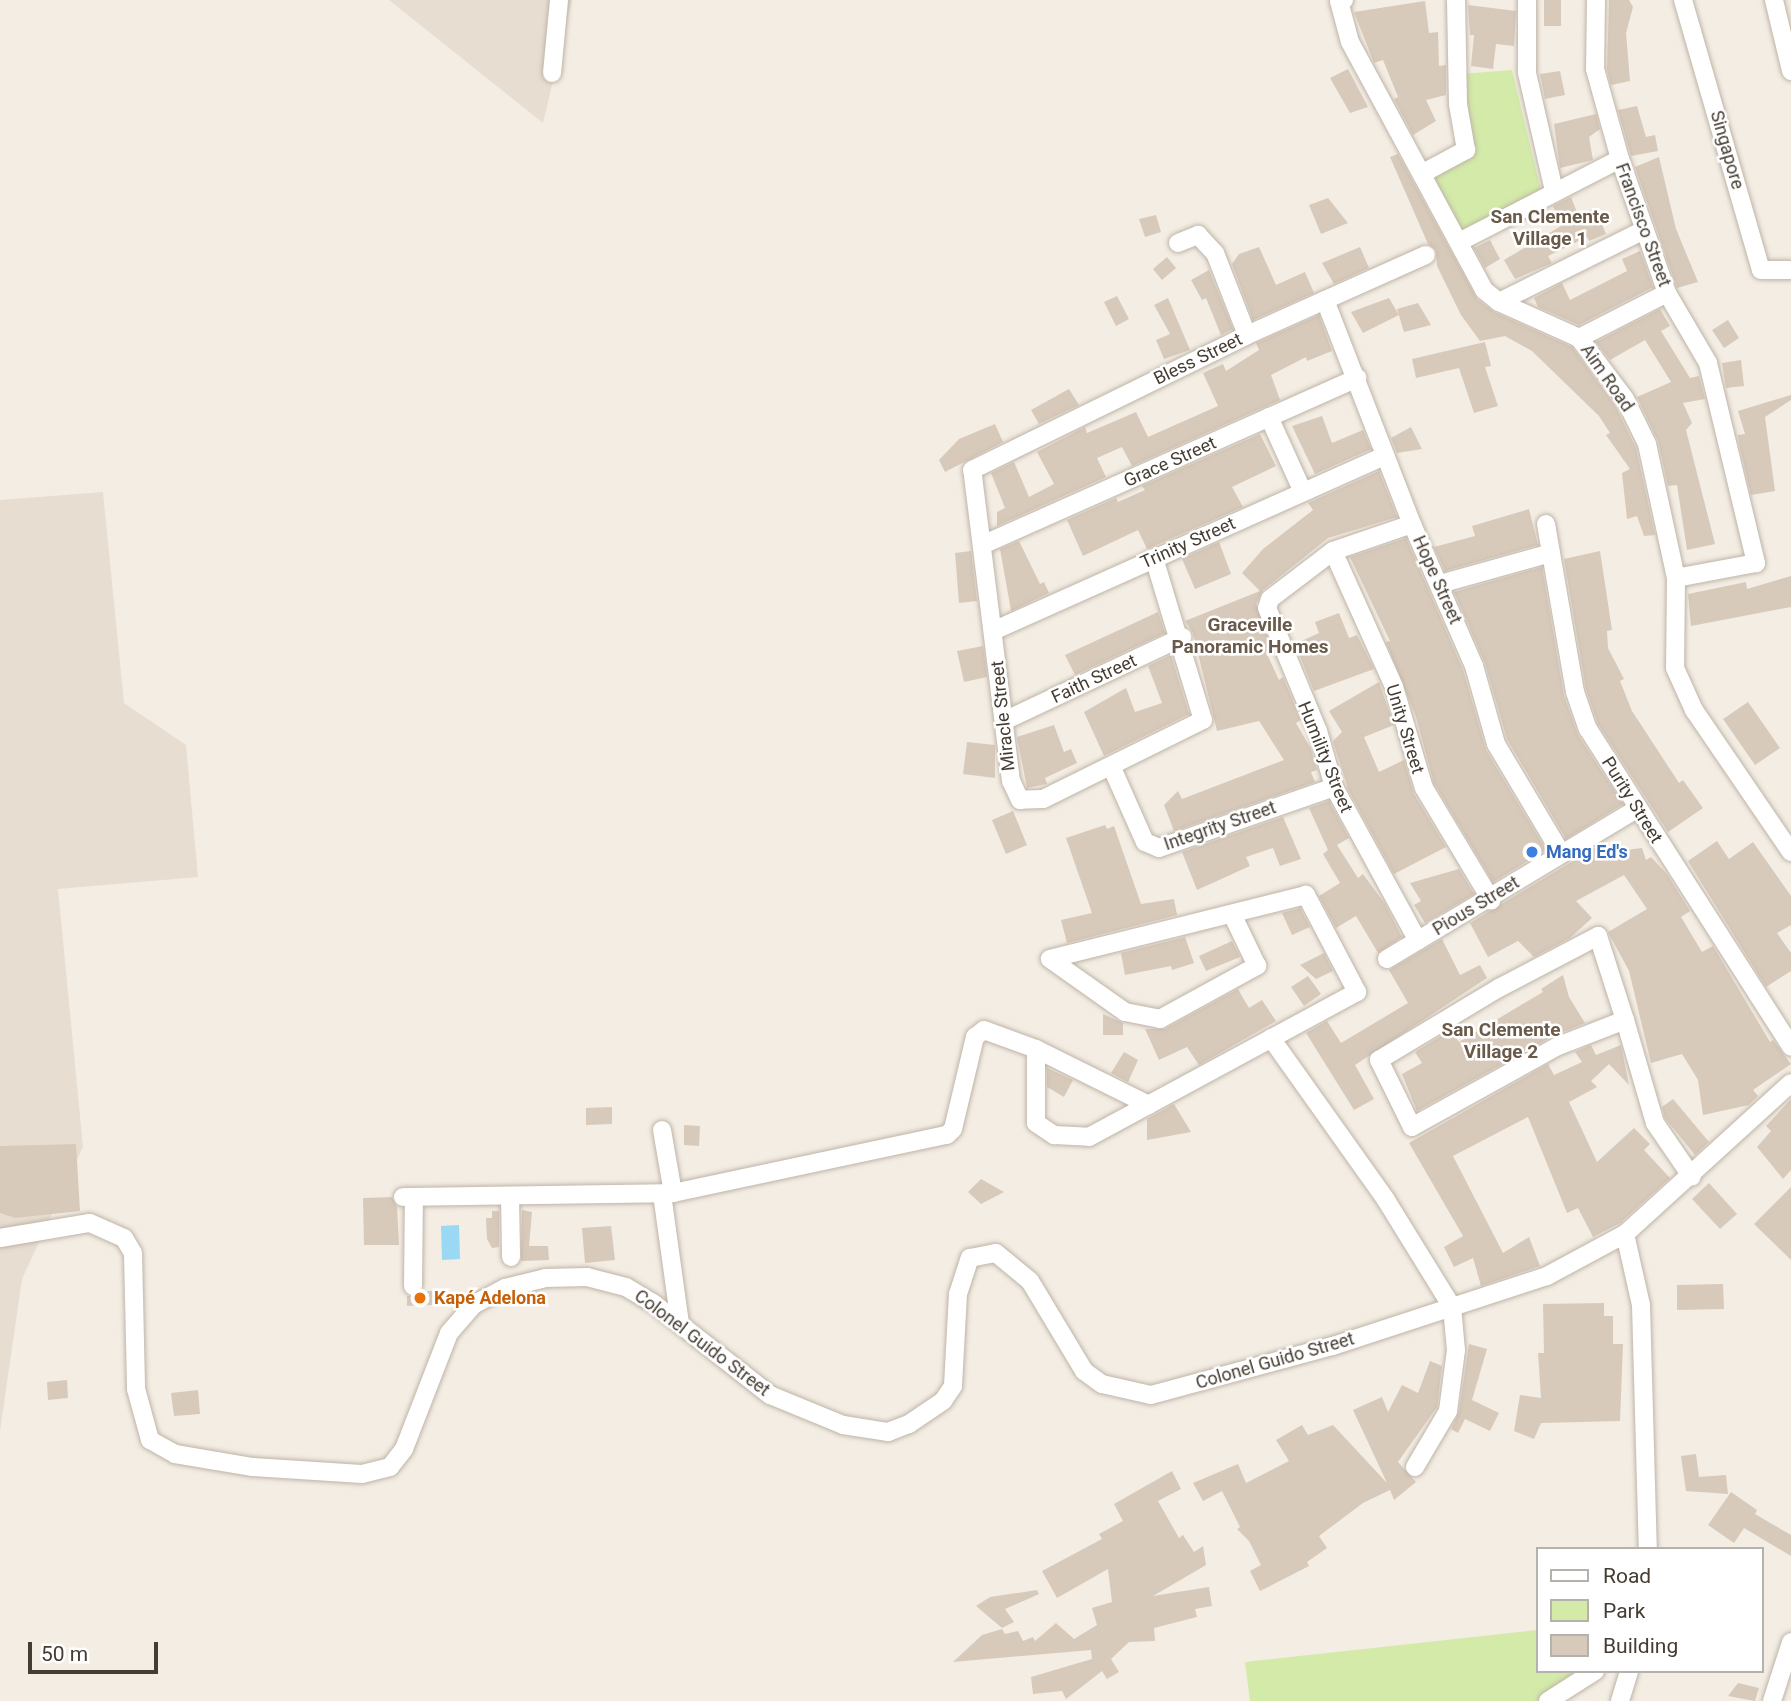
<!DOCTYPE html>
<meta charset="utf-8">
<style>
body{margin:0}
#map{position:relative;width:1791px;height:1701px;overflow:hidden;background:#f3ede4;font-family:Roboto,sans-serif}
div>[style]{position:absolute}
.residential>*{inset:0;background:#e7ded1}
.green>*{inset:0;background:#d3eaa9}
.water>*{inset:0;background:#9bd8f4}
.building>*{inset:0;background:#d8cabb}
.roads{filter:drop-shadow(0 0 2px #bfb4a6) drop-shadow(0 0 2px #bfb4a6)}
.minor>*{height:18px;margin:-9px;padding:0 9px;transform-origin:9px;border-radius:9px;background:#fff}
.dots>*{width:19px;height:19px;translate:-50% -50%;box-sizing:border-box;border:4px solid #fff;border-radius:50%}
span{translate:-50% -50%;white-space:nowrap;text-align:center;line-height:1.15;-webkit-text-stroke:5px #fff;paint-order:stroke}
.street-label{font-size:18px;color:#453d33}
.shop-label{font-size:18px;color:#366cbe;font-weight:700}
.left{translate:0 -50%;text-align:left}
.food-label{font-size:18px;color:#c56008;font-weight:700}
.neighbourhood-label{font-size:19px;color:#695a4a;font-weight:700}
.legend{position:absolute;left:1536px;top:1547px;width:228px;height:126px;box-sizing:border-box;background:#fff;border:2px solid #b5b1ad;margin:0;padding:9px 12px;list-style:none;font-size:21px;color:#453d33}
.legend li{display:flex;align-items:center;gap:14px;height:35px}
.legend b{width:35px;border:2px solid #b5b1ad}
.scale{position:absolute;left:28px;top:1642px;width:130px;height:32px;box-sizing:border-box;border:4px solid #453d33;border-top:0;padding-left:9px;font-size:21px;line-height:24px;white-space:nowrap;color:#453d33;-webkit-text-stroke:5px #fff;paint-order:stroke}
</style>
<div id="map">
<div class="residential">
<i style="clip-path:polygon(389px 0,572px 0,543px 123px)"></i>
<i style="clip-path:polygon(103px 492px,124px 703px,186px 745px,198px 877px,58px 889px,83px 1147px,22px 1279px,0 1431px,0 500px)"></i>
</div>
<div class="green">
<i style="clip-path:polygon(1512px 70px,1541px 190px,1464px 235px,1436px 182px,1436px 174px,1474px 154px,1460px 74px)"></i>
<i style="clip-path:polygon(1537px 1630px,1537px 1671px,1588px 1671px,1539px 1701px,1250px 1701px,1245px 1662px)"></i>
</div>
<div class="water">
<i style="clip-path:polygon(459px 1225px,460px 1259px,442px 1260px,441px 1226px)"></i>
</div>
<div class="building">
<i style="clip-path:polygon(1544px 0,1561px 0,1561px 26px,1544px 26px)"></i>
<i style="clip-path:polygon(1609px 0,1629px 0,1633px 7px,1626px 33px,1630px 81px,1611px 85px,1607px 70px)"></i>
<i style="clip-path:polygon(1425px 1px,1429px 33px,1438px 32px,1439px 66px,1446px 65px,1446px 95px,1426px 100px,1436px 121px,1413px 135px,1394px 99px,1398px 97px,1383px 60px,1374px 63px,1354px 12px)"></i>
<i style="clip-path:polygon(1468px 5px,1516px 11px,1514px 46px,1496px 44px,1493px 69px,1471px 66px,1474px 35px,1470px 35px)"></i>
<i style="clip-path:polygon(1348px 69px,1368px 107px,1350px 113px,1330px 78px)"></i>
<i style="clip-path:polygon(1560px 71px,1565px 95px,1545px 99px,1540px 74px)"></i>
<i style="clip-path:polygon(1637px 106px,1646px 137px,1655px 135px,1658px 151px,1631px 156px,1618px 110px)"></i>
<i style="clip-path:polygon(1596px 114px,1600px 129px,1589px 137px,1593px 160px,1560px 168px,1554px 124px)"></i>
<i style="clip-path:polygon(1398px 154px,1477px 299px,1494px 312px,1572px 347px,1615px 405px,1636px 448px,1655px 535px,1644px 536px,1637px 516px,1627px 519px,1622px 473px,1630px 469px,1606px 435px,1610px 433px,1599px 416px,1532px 351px,1505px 336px,1480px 341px,1461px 315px,1437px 266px,1436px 250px,1428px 244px,1390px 157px)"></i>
<i style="clip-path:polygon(1659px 157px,1676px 229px,1698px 282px,1677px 288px,1635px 167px)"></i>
<i style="clip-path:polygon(1571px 197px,1578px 215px,1595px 208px,1606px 234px,1589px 241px,1587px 237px,1548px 256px,1552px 263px,1515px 279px,1504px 260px,1561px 226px,1553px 206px)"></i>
<i style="clip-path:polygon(1328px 198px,1348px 223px,1321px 234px,1309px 205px)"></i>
<i style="clip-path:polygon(1156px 215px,1161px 232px,1145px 237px,1139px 219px)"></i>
<i style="clip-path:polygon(1490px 240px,1500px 259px,1485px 268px,1474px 248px)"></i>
<i style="clip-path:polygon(1259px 247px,1276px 285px,1305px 272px,1314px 293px,1253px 320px,1232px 264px,1239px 254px)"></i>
<i style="clip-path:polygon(1360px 247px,1369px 268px,1334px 284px,1322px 263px)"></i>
<i style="clip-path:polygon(1640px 251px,1653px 287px,1579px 325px,1538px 307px,1534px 298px,1562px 283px,1570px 300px,1627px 271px,1622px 259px)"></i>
<i style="clip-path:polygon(1167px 257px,1176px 268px,1162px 280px,1153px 269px)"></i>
<i style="clip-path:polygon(1209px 270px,1233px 329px,1221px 335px,1206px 298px,1202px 300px,1191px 280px)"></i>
<i style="clip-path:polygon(1117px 296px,1129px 319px,1116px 326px,1104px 302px)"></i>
<i style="clip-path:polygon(1168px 298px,1190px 350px,1164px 359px,1156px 340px,1170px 334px,1154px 305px)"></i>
<i style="clip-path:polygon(1389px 298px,1399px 315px,1363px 333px,1351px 312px)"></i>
<i style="clip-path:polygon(1418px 303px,1431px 325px,1404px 332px,1397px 309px)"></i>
<i style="clip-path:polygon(1660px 309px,1670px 326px,1661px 331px,1690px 378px,1699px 376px,1705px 399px,1683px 403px,1692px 423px,1686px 430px,1715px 544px,1687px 550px,1677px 485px,1668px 486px,1658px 441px,1637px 397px,1671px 382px,1645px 340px,1610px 360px,1596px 342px)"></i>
<i style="clip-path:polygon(1319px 315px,1332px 351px,1307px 361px,1306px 357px,1271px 375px,1280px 400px,1132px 466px,1122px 447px,1097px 458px,1106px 477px,997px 526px,997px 512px,1005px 508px,991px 473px,1014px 462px,1029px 497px,1054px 484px,1037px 452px,1085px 427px,1087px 433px,1136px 412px,1148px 437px,1218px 406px,1203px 373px,1223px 364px,1226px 371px,1259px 350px,1256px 343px)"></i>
<i style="clip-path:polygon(1728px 320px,1739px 338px,1724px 348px,1712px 330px)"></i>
<i style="clip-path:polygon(1485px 342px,1491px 366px,1485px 367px,1498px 406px,1474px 413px,1459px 368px,1416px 378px,1412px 359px)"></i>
<i style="clip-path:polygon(1741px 360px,1744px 386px,1726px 388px,1722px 363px)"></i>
<i style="clip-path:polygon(1069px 389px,1079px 405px,1039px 424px,1031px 410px)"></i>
<i style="clip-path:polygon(1791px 395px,1791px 400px,1765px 417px,1775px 491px,1751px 495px,1739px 443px,1738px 435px,1745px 434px,1738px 411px)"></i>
<i style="clip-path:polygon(1322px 416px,1332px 443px,1363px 430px,1371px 449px,1315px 474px,1292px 426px)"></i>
<i style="clip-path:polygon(995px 424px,1003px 442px,945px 472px,939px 460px,959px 439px)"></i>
<i style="clip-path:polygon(1411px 427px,1422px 449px,1397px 453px,1391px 438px)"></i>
<i style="clip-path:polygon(1260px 434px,1276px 466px,1232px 487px,1243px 507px,1147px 549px,1138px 530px,1083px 556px,1067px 520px,1116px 498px,1118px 502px,1145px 490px,1142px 486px)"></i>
<i style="clip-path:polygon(1379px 471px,1397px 517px,1328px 538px,1263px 590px,1256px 604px,1272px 649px,1266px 652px,1279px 680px,1283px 677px,1301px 720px,1296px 723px,1311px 749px,1317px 770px,1311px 772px,1315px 782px,1174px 831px,1164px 805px,1178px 791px,1182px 799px,1284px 760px,1259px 721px,1217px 731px,1193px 633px,1185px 621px,1260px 591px,1242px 573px,1263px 549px,1313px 510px,1308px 503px)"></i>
<i style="clip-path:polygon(1529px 509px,1538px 545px,1445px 571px,1434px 547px,1475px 536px,1472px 526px)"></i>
<i style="clip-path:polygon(1406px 538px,1463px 670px,1486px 750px,1546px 850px,1493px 882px,1434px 783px,1416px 717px,1386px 642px,1390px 641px,1350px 557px)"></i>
<i style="clip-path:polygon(1019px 541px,1040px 584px,1044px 582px,1049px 593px,1011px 611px,1000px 549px)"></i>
<i style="clip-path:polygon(1219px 542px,1231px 574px,1195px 589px,1182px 559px)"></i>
<i style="clip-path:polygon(971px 551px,977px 601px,959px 603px,955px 553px)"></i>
<i style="clip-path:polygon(1600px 551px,1612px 630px,1607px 631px,1608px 648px,1624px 679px,1620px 681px,1632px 711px,1679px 783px,1683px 780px,1703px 808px,1668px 832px,1598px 724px,1586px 689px,1564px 559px)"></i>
<i style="clip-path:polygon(1542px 567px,1564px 696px,1578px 735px,1623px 804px,1566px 839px,1507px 739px,1485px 663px,1454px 592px)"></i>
<i style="clip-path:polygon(1791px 576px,1791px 607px,1691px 626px,1688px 594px,1746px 582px,1747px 589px)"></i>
<i style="clip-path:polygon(1158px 612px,1165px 633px,1075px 675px,1065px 655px)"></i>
<i style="clip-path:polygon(1339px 613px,1349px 638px,1357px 635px,1374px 669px,1314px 691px,1295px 644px,1319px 633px,1315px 622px)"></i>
<i style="clip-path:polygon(983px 646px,987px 677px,964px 682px,957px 651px)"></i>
<i style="clip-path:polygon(1171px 655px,1189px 714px,1104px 756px,1084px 712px,1126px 688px,1135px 712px,1162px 703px,1148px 666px)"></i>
<i style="clip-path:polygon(1379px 682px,1394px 725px,1364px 737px,1379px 772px,1404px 760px,1414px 794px,1446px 847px,1394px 874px,1348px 789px,1333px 741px,1342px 732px,1329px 711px)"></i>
<i style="clip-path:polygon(1748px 702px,1780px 748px,1755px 765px,1723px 719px)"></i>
<i style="clip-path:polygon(1054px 725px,1064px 752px,1071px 749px,1077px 763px,1045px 778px,1047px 784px,1027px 788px,1017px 737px)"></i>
<i style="clip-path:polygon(967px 742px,995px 745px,995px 778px,963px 774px)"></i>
<i style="clip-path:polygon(1329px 801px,1349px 838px,1337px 845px,1358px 878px,1363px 874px,1385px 904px,1402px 937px,1378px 953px,1356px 916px,1336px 928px,1319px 896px,1340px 883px,1323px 854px,1328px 850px,1309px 808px)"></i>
<i style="clip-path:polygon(1013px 811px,1027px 845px,1006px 854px,992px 820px)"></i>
<i style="clip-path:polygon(1283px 817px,1301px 859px,1280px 866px,1273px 848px,1246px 857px,1250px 866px,1197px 890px,1182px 852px)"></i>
<i style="clip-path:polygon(1105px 825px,1107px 829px,1114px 826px,1141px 904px,1174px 899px,1177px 915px,1067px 943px,1061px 920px,1092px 913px,1066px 838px)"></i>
<i style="clip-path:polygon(1717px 841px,1729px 859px,1753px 842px,1791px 896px,1791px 925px,1777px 933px,1791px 953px,1791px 971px,1766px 987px,1688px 861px)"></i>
<i style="clip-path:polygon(1598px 846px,1602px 853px,1642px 848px,1646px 860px,1651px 857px,1667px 874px,1690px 911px,1681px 917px,1702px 952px,1713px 946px,1770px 1042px,1773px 1040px,1791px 1064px,1753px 1090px,1758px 1096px,1749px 1105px,1703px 1115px,1698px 1080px,1682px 1054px,1651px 1063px,1629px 971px,1608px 932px,1647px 909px,1624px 875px,1576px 901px,1592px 918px,1570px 938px,1534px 957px,1518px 941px,1488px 957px,1470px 923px)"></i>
<i style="clip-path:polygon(1459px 869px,1474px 894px,1425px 923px,1414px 905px,1421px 901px,1410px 883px)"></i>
<i style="clip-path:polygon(1300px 908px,1310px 927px,1292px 935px,1282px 913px)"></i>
<i style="clip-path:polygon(1185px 937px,1194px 963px,1172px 970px,1171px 966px,1125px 975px,1121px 953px)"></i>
<i style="clip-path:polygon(1442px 939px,1460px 975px,1480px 965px,1487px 978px,1355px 1065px,1374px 1099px,1354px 1110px,1306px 1033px,1327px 1021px,1341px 1043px,1408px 1003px,1389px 970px)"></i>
<i style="clip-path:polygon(1232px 941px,1240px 957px,1206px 971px,1199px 956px)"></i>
<i style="clip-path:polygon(1324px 953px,1333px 971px,1316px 979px,1300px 965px)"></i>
<i style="clip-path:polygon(1563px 975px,1569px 997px,1585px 1023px,1553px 1036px,1417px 1111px,1402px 1074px,1422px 1063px,1415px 1052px,1451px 1030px,1459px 1042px,1543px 992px,1541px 989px)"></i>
<i style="clip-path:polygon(1308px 976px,1321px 994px,1304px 1006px,1291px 987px)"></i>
<i style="clip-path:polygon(1238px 989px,1249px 1008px,1262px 1000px,1276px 1021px,1199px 1065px,1187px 1047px,1159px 1060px,1145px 1029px,1165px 1029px)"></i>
<i style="clip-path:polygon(1103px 1014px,1123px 1023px,1123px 1035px,1103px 1035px)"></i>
<i style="clip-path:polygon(1591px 1045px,1596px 1055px,1621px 1045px,1629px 1085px,1609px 1064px,1591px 1081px,1597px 1087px,1569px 1102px,1597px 1162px,1634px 1128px,1650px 1144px,1644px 1150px,1670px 1178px,1620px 1223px,1593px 1237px,1578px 1208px,1567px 1213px,1528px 1117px,1453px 1156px,1503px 1253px,1529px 1237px,1540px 1266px,1481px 1286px,1473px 1258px,1454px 1267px,1444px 1247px,1463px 1236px,1409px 1143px,1548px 1064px,1554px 1075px,1582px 1062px,1575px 1052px)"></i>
<i style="clip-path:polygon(1124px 1052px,1138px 1060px,1128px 1082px,1111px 1073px)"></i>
<i style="clip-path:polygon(1047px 1068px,1073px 1080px,1064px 1097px,1047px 1087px)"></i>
<i style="clip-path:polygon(1673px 1099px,1709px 1142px,1695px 1155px,1665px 1118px,1662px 1107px)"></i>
<i style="clip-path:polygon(1791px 1099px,1791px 1170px,1783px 1179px,1757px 1147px,1771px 1131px,1766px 1126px)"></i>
<i style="clip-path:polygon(1174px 1104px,1191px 1132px,1147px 1140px,1147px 1119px)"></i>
<i style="clip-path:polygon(612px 1107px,612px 1124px,586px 1125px,586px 1108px)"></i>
<i style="clip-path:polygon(684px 1125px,700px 1126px,699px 1146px,684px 1145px)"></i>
<i style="clip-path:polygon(76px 1144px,80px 1211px,15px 1218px,0 1213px,0 1146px)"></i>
<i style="clip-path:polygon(981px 1179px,1004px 1192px,981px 1204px,968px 1192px)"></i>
<i style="clip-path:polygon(1709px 1183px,1737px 1214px,1720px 1229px,1692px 1199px)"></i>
<i style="clip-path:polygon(1791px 1187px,1791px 1260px,1754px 1224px)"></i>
<i style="clip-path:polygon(392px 1197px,397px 1207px,399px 1245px,364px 1245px,363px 1198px)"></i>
<i style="clip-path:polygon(522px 1210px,532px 1212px,529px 1246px,548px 1246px,549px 1260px,521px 1261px)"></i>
<i style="clip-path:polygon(492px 1211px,499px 1211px,499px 1247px,492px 1248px,487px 1239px,486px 1218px,492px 1218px)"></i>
<i style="clip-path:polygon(611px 1226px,615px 1260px,585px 1263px,582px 1228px)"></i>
<i style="clip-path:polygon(1723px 1284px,1724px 1309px,1677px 1310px,1677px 1285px)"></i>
<i style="clip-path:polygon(423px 1291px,432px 1291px,432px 1305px,407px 1306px,407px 1296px,418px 1296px)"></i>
<i style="clip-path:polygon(1604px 1303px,1604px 1316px,1613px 1316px,1613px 1344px,1623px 1344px,1620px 1421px,1541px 1423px,1534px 1439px,1514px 1431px,1520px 1395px,1541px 1398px,1538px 1353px,1544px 1353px,1543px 1304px)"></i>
<i style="clip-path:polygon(1469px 1344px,1487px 1349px,1472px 1400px,1499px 1413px,1490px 1431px,1465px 1419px,1458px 1433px,1451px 1429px,1459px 1412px)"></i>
<i style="clip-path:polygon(1430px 1361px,1442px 1366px,1437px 1407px,1398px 1462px,1416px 1482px,1394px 1500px,1390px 1490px,1363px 1503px,1319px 1536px,1327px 1548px,1307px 1562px,1309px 1566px,1260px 1591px,1250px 1571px,1261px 1565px,1249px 1541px,1237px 1529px,1240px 1527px,1222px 1491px,1203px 1501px,1193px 1483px,1238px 1464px,1246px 1483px,1289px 1461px,1276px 1440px,1302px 1425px,1308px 1435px,1333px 1425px,1387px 1483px,1353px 1410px,1382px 1397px,1388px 1412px,1402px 1385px,1418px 1393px)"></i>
<i style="clip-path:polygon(67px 1380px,68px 1398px,48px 1400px,47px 1382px)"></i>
<i style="clip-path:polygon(198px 1390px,200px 1414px,174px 1416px,171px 1393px)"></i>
<i style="clip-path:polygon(1696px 1454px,1699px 1477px,1726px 1475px,1728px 1494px,1686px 1491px,1681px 1456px)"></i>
<i style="clip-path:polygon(1172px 1471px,1181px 1489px,1158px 1501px,1179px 1538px,1183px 1535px,1194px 1552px,1203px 1546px,1206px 1565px,1153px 1596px,1209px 1587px,1212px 1606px,1195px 1609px,1197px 1617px,1154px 1628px,1155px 1641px,1129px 1642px,1111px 1659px,1119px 1672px,1107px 1679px,1102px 1671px,1066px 1699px,1062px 1691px,1033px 1694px,1031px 1677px,1092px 1659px,1091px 1650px,953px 1662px,982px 1635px,1002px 1629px,1005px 1634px,1018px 1631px,1023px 1641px,1033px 1637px,1035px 1641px,1056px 1623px,1074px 1639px,1097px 1625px,1092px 1608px,1112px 1602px,1108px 1569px,1057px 1598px,1042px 1571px,1102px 1539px,1099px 1534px,1123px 1521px,1114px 1504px)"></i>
<i style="clip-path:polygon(1731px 1492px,1757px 1510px,1755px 1514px,1791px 1535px,1791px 1556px,1744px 1528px,1734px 1543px,1708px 1525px)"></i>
<i style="clip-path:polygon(1037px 1590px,1039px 1594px,1005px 1609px,1014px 1622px,1002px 1628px,976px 1606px,990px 1597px)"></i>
<i style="clip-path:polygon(1738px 1683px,1759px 1688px,1755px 1701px,1728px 1696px)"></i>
</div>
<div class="roads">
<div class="minor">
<i style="left:1344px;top:0;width:5px;rotate:169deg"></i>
<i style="left:1339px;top:1px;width:42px;rotate:75deg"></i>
<i style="left:1350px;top:42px;width:282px;rotate:61.6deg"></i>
<i style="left:1484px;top:290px;width:19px;rotate:39deg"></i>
<i style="left:1499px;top:302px;width:88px;rotate:24.2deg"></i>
<i style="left:1579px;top:338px;width:76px;rotate:53deg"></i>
<i style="left:1625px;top:399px;width:50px;rotate:63.9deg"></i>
<i style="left:1647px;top:444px;width:137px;rotate:77.8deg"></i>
<i style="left:1676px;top:578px;width:90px;rotate:90.6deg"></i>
<i style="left:1675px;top:668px;width:46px;rotate:65.7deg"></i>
<i style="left:1694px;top:710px;width:172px;rotate:55.7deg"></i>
<i style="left:1527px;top:0;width:73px;rotate:90deg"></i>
<i style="left:1527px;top:73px;width:121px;rotate:77.1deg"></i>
<i style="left:1596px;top:0;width:69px;rotate:90.8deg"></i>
<i style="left:1595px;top:69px;width:93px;rotate:74.5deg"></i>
<i style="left:1620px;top:159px;width:142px;rotate:70.7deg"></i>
<i style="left:1667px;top:293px;width:81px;rotate:59.6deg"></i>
<i style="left:1708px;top:363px;width:206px;rotate:76.5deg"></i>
<i style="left:1756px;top:563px;width:81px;rotate:169.4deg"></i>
<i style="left:1683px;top:0;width:281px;rotate:73.9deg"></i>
<i style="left:1761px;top:270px;width:30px"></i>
<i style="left:1774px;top:0;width:73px;rotate:76.5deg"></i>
<i style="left:552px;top:73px;width:73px;rotate:-84.5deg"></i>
<i style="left:1425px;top:172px;width:47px;rotate:-28.2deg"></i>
<i style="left:1466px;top:150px;width:47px;rotate:-99.9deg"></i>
<i style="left:1458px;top:104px;width:104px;rotate:-91.1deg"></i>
<i style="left:1459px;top:242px;width:181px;rotate:-27.3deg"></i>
<i style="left:1178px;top:243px;width:22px;rotate:-22deg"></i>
<i style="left:1198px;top:235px;width:25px;rotate:47deg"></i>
<i style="left:1215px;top:253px;width:88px;rotate:68.7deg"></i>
<i style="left:1325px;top:300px;width:240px;rotate:68.8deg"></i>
<i style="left:1412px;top:524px;width:155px;rotate:66.4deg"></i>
<i style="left:1474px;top:666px;width:81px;rotate:74.2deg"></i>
<i style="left:1496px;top:744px;width:127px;rotate:59.2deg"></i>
<i style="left:1499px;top:302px;width:160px;rotate:-26.4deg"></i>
<i style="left:1579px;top:338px;width:99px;rotate:-27.1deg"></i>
<i style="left:1269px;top:417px;width:82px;rotate:65.6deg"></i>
<i style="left:1412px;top:524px;width:83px;rotate:161.1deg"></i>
<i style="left:1333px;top:551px;width:79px;rotate:142.7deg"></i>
<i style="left:1270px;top:599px;width:9px;rotate:108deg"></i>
<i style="left:1267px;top:608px;width:133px;rotate:67.5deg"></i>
<i style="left:1318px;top:731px;width:58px;rotate:74.1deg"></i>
<i style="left:1334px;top:787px;width:175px;rotate:61.4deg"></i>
<i style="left:1546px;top:524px;width:170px;rotate:80.2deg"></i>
<i style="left:1575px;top:692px;width:39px;rotate:71deg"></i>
<i style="left:1588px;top:729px;width:377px;rotate:57.4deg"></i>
<i style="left:982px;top:545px;width:411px;rotate:-24deg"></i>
<i style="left:1333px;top:551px;width:149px;rotate:65.8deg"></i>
<i style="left:1394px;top:687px;width:105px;rotate:73.5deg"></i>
<i style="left:1424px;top:788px;width:131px;rotate:59.1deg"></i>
<i style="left:1154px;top:558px;width:169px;rotate:73.2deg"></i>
<i style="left:1203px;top:720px;width:178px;rotate:153.7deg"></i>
<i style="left:1043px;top:799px;width:23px;rotate:178deg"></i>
<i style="left:1020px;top:800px;width:21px;rotate:-115deg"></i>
<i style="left:1011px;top:781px;width:313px;rotate:-97.1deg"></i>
<i style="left:972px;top:470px;width:306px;rotate:-26.1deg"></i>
<i style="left:1247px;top:335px;width:196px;rotate:-24.1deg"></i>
<i style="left:1440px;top:584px;width:115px;rotate:-15.6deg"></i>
<i style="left:993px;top:631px;width:428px;rotate:-24.1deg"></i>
<i style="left:1006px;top:720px;width:195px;rotate:-25.2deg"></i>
<i style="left:1112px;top:768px;width:81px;rotate:66deg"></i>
<i style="left:1145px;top:842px;width:15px;rotate:23deg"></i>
<i style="left:1159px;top:848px;width:185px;rotate:-19.2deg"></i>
<i style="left:1050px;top:959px;width:92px;rotate:35.2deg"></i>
<i style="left:1125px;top:1012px;width:36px;rotate:11deg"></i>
<i style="left:1160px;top:1019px;width:111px;rotate:-28.7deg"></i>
<i style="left:1257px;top:966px;width:58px;rotate:-115.7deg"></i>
<i style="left:1387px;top:959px;width:292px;rotate:-31deg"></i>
<i style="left:1625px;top:1020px;width:72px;rotate:158.8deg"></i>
<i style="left:1558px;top:1046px;width:167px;rotate:151deg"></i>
<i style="left:1412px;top:1127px;width:75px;rotate:-116.2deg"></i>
<i style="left:1379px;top:1060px;width:140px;rotate:-31deg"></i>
<i style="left:1499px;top:988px;width:112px;rotate:-27.7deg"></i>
<i style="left:1598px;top:936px;width:88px;rotate:72.2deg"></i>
<i style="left:1625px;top:1020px;width:107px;rotate:73.8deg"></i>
<i style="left:1655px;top:1123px;width:65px;rotate:55.6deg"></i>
<i style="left:1271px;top:1038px;width:199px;rotate:54.6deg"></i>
<i style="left:1386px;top:1200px;width:126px;rotate:58.3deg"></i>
<i style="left:1452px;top:1307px;width:43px;rotate:84.7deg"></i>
<i style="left:1456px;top:1350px;width:62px;rotate:97.5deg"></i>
<i style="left:1448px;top:1411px;width:65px;rotate:120.5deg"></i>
<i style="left:1036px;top:1049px;width:74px;rotate:90deg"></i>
<i style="left:1036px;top:1123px;width:22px;rotate:34deg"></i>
<i style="left:1054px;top:1135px;width:35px;rotate:3deg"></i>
<i style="left:1089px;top:1137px;width:305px;rotate:-28.4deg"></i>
<i style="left:1357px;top:992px;width:110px;rotate:-117.7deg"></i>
<i style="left:1306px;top:895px;width:264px;rotate:166deg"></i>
<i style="left:662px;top:1130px;width:64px;rotate:80.1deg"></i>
<i style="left:662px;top:1194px;width:131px;rotate:82.1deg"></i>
<i style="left:403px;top:1197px;width:270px;rotate:-0.8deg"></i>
<i style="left:673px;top:1193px;width:280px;rotate:-12deg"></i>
<i style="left:947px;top:1135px;width:8px;rotate:-45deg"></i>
<i style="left:953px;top:1129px;width:95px;rotate:-76.6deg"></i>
<i style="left:975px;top:1037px;width:11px;rotate:-38deg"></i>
<i style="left:984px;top:1030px;width:55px;rotate:20.1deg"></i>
<i style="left:1036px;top:1049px;width:126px;rotate:26.4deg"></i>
<i style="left:510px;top:1197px;width:60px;rotate:89deg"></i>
<i style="left:1625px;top:1234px;width:73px;rotate:77.3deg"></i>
<i style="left:1641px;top:1305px;width:244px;rotate:88.4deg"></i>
<i style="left:0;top:1238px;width:91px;rotate:-9.5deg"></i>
<i style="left:90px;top:1223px;width:37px;rotate:24deg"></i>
<i style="left:124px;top:1238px;width:17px;rotate:59deg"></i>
<i style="left:133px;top:1253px;width:136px;rotate:88.7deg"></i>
<i style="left:136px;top:1389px;width:53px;rotate:74.6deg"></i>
<i style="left:150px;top:1440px;width:29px;rotate:29deg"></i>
<i style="left:175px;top:1454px;width:79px;rotate:9.5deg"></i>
<i style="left:253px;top:1467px;width:109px;rotate:3.7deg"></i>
<i style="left:362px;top:1474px;width:29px;rotate:-14deg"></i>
<i style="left:390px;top:1467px;width:23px;rotate:-52deg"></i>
<i style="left:404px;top:1449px;width:124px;rotate:-68.8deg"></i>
<i style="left:449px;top:1333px;width:37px;rotate:-49deg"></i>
<i style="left:473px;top:1305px;width:36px;rotate:-28deg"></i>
<i style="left:505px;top:1288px;width:42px;rotate:-13.7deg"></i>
<i style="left:546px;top:1278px;width:41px;rotate:-1.4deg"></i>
<i style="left:587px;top:1277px;width:40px;rotate:14.4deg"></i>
<i style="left:626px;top:1287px;width:31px;rotate:31deg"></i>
<i style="left:653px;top:1303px;width:149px;rotate:38.2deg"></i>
<i style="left:770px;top:1395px;width:79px;rotate:22.3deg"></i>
<i style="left:843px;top:1425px;width:46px;rotate:8.8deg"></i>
<i style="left:888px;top:1432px;width:22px;rotate:-21deg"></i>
<i style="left:909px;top:1424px;width:41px;rotate:-34.1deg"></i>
<i style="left:943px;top:1401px;width:18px;rotate:-56deg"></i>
<i style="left:953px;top:1386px;width:92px;rotate:-86.9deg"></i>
<i style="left:958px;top:1294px;width:38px;rotate:-72deg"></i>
<i style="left:970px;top:1258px;width:26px;rotate:-11deg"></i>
<i style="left:996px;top:1253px;width:44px;rotate:39.5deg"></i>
<i style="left:1030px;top:1281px;width:105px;rotate:59deg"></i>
<i style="left:1084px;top:1371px;width:22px;rotate:36deg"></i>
<i style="left:1102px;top:1384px;width:50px;rotate:12.7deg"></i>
<i style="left:1151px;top:1395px;width:188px;rotate:-15.1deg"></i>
<i style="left:1333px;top:1346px;width:225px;rotate:-18.1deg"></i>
<i style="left:1547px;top:1276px;width:89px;rotate:-28.3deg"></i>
<i style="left:1625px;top:1234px;width:224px;rotate:-42.3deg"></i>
<i style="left:413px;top:1286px;width:89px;rotate:-89.4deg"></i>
<i style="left:1548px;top:1701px;width:56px;rotate:-32.6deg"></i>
<i style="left:1620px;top:1701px;width:31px;rotate:-73deg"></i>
<i style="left:1772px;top:1701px;width:62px;rotate:-72.1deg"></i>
</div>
</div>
<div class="dots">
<i style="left:1532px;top:852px;background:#3f7fe0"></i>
<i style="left:420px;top:1298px;background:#e8710a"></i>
</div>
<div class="street-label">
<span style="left:1727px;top:150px;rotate:74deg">Singapore</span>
<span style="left:1643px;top:225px;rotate:70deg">Francisco Street</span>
<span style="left:1198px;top:359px;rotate:-26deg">Bless Street</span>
<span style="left:1607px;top:378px;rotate:55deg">Aim Road</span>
<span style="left:1170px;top:462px;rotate:-24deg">Grace Street</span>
<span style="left:1188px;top:543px;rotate:-24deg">Trinity Street</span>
<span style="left:1437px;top:580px;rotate:66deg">Hope Street</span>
<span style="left:1094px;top:679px;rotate:-25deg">Faith Street</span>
<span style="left:1003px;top:716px;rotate:-96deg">Miracle Street</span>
<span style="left:1405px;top:729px;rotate:73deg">Unity Street</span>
<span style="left:1325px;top:757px;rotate:68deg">Humility Street</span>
<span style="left:1632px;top:800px;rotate:58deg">Purity Street</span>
<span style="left:1220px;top:826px;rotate:-19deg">Integrity Street</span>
<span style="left:1476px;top:906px;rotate:-31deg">Pious Street</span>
<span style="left:702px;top:1343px;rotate:37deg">Colonel Guido Street</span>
<span style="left:1275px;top:1361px;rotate:-16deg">Colonel Guido Street</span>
</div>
<div class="shop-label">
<span class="left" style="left:1546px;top:852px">Mang Ed's</span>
</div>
<div class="food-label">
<span class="left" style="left:434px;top:1298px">Kapé Adelona</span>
</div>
<div class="neighbourhood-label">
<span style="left:1550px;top:228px">San Clemente<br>Village 1</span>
<span style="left:1250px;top:636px">Graceville<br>Panoramic Homes</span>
<span style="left:1501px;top:1041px">San Clemente<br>Village 2</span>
</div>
<ul class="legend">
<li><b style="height:9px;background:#fff"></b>Road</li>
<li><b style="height:19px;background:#d3eaa9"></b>Park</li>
<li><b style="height:19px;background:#d8cabb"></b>Building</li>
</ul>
<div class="scale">50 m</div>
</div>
